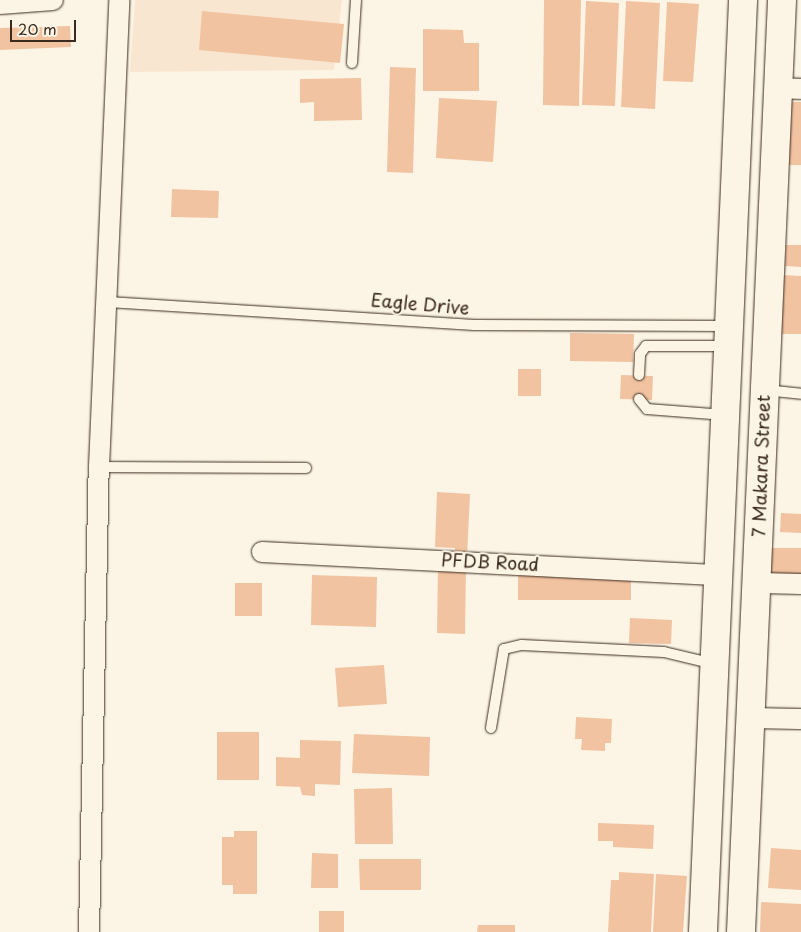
<!DOCTYPE html>
<style>
body{margin:0}
#map{position:relative;width:801px;height:932px;overflow:hidden;background:#fcf5e5;font-family:"Playpen Sans",sans-serif}
div>[style]{position:absolute}
.built>*{inset:0;background:#f9e6d1}
.building>*{inset:0;background:#f1c3a1}
.roads{filter:drop-shadow(0 0 1px #3b2a1e) drop-shadow(0 0 1px #3b2a1e)}
.lane>*{height:10px;margin:-5px;padding:0 5px;transform-origin:5px;border-radius:5px;background:#fcf5e5}
.street>*{height:20px;margin:-10px;padding:0 10px;transform-origin:10px;border-radius:10px;background:#fcf5e5}
.secondary>*{height:28px;margin:-14px;padding:0 14px;transform-origin:14px;border-radius:14px;background:#fcf5e5}
span{translate:-50% -50%;white-space:nowrap;text-align:center;line-height:1.15;-webkit-text-stroke:4px #fcf5e5;paint-order:stroke}
.street-label{font-size:18px;color:#3b2a1e}
.scale{position:absolute;left:10px;top:20px;width:66px;height:22px;box-sizing:border-box;border:2px solid #3b2a1e;border-top:0;padding-left:6px;font-size:15px;line-height:18px;white-space:nowrap;color:#3b2a1e;-webkit-text-stroke:4px #fcf5e5;paint-order:stroke}
</style>
<div id="map">
<div class="built">
<i style="clip-path:polygon(135px 0,342px 0,334px 70px,130px 72px)"></i>
</div>
<div class="building">
<i style="clip-path:polygon(544px 0,581px 0,579px 106px,543px 105px)"></i>
<i style="clip-path:polygon(586px 1px,619px 3px,615px 106px,582px 105px)"></i>
<i style="clip-path:polygon(626px 1px,660px 3px,655px 109px,621px 107px)"></i>
<i style="clip-path:polygon(667px 2px,699px 4px,693px 82px,663px 81px)"></i>
<i style="clip-path:polygon(202px 11px,344px 24px,340px 63px,199px 50px)"></i>
<i style="clip-path:polygon(70px 26px,71px 47px,0 50px,0 28px)"></i>
<i style="clip-path:polygon(423px 29px,463px 30px,464px 43px,479px 43px,479px 91px,423px 91px)"></i>
<i style="clip-path:polygon(390px 67px,416px 68px,413px 173px,387px 172px)"></i>
<i style="clip-path:polygon(361px 78px,362px 120px,314px 121px,314px 102px,300px 103px,300px 79px)"></i>
<i style="clip-path:polygon(439px 98px,497px 101px,493px 162px,436px 158px)"></i>
<i style="clip-path:polygon(783px 102px,801px 102px,801px 165px,782px 165px)"></i>
<i style="clip-path:polygon(172px 189px,219px 191px,218px 218px,171px 217px)"></i>
<i style="clip-path:polygon(786px 245px,801px 245px,801px 267px,785px 266px)"></i>
<i style="clip-path:polygon(783px 275px,801px 276px,801px 334px,781px 334px)"></i>
<i style="clip-path:polygon(570px 333px,634px 334px,633px 362px,570px 361px)"></i>
<i style="clip-path:polygon(518px 369px,541px 369px,541px 396px,518px 396px)"></i>
<i style="clip-path:polygon(621px 375px,653px 376px,652px 400px,620px 399px)"></i>
<i style="clip-path:polygon(437px 492px,470px 494px,467px 557px,455px 556px,455px 548px,435px 547px)"></i>
<i style="clip-path:polygon(781px 513px,801px 514px,801px 533px,780px 532px)"></i>
<i style="clip-path:polygon(768px 548px,801px 548px,801px 579px,767px 578px)"></i>
<i style="clip-path:polygon(438px 565px,466px 565px,465px 634px,437px 633px)"></i>
<i style="clip-path:polygon(518px 570px,631px 571px,631px 600px,518px 600px)"></i>
<i style="clip-path:polygon(312px 575px,377px 577px,376px 627px,311px 625px)"></i>
<i style="clip-path:polygon(235px 583px,262px 583px,262px 616px,235px 616px)"></i>
<i style="clip-path:polygon(630px 618px,672px 620px,671px 644px,629px 643px)"></i>
<i style="clip-path:polygon(384px 665px,387px 704px,338px 707px,335px 668px)"></i>
<i style="clip-path:polygon(576px 717px,612px 719px,611px 743px,605px 743px,605px 751px,581px 750px,582px 739px,575px 739px)"></i>
<i style="clip-path:polygon(217px 732px,259px 732px,259px 780px,217px 780px)"></i>
<i style="clip-path:polygon(354px 734px,430px 737px,429px 776px,352px 773px)"></i>
<i style="clip-path:polygon(300px 740px,341px 741px,340px 785px,315px 784px,315px 796px,302px 795px,300px 787px,276px 786px,276px 757px,300px 758px)"></i>
<i style="clip-path:polygon(392px 788px,393px 844px,355px 844px,354px 789px)"></i>
<i style="clip-path:polygon(598px 823px,654px 825px,653px 849px,613px 847px,613px 841px,598px 841px)"></i>
<i style="clip-path:polygon(234px 831px,257px 831px,257px 894px,233px 894px,233px 885px,222px 885px,222px 837px,234px 837px)"></i>
<i style="clip-path:polygon(771px 848px,801px 850px,801px 890px,768px 888px)"></i>
<i style="clip-path:polygon(312px 853px,338px 854px,338px 888px,311px 888px)"></i>
<i style="clip-path:polygon(359px 859px,421px 859px,421px 890px,360px 890px)"></i>
<i style="clip-path:polygon(619px 872px,654px 874px,651px 932px,608px 932px,611px 880px,619px 880px)"></i>
<i style="clip-path:polygon(656px 874px,687px 876px,683px 932px,653px 932px)"></i>
<i style="clip-path:polygon(761px 902px,801px 904px,801px 932px,760px 932px)"></i>
<i style="clip-path:polygon(319px 911px,344px 911px,344px 932px,319px 932px)"></i>
<i style="clip-path:polygon(478px 925px,515px 925px,515px 932px,477px 932px)"></i>
</div>
<div class="roads">
<div class="lane">
<i style="left:352px;top:63px;width:63px;rotate:-86.4deg"></i>
<i style="left:108px;top:302px;width:367px;rotate:3.6deg"></i>
<i style="left:474px;top:325px;width:254px;rotate:0.2deg"></i>
<i style="left:639px;top:375px;width:21px;rotate:-87deg"></i>
<i style="left:640px;top:354px;width:10px;rotate:-53deg"></i>
<i style="left:646px;top:346px;width:81px"></i>
<i style="left:765px;top:390px;width:36px;rotate:6deg"></i>
<i style="left:639px;top:399px;width:13px;rotate:51deg"></i>
<i style="left:647px;top:409px;width:78px;rotate:4.4deg"></i>
<i style="left:99px;top:467px;width:207px;rotate:0.3deg"></i>
<i style="left:491px;top:728px;width:80px;rotate:-80.7deg"></i>
<i style="left:504px;top:649px;width:18px;rotate:-13deg"></i>
<i style="left:522px;top:645px;width:142px;rotate:2.8deg"></i>
<i style="left:664px;top:652px;width:51px;rotate:13.5deg"></i>
</div>
<div class="street">
<i style="left:0;top:4px;width:53px;rotate:-4.3deg"></i>
<i style="left:778px;top:88px;width:23px;rotate:2deg"></i>
<i style="left:262px;top:552px;width:458px;rotate:2.9deg"></i>
<i style="left:756px;top:583px;width:45px;rotate:1.3deg"></i>
<i style="left:750px;top:718px;width:51px;rotate:1.1deg"></i>
<i style="left:89px;top:932px;width:465px;rotate:-88.8deg"></i>
<i style="left:99px;top:467px;width:467px;rotate:-87.5deg"></i>
</div>
<div class="secondary">
<i style="left:703px;top:932px;width:933px;rotate:-87.54deg"></i>
<i style="left:741px;top:932px;width:933px;rotate:-87.48deg"></i>
</div>
</div>
<div class="street-label">
<span style="left:420px;top:304px;rotate:5deg">Eagle Drive</span>
<span style="left:761px;top:466px;rotate:-88deg">7 Makara Street</span>
<span style="left:490px;top:562px;rotate:3deg">PFDB Road</span>
</div>
<div class="scale">20 m</div>
</div>
